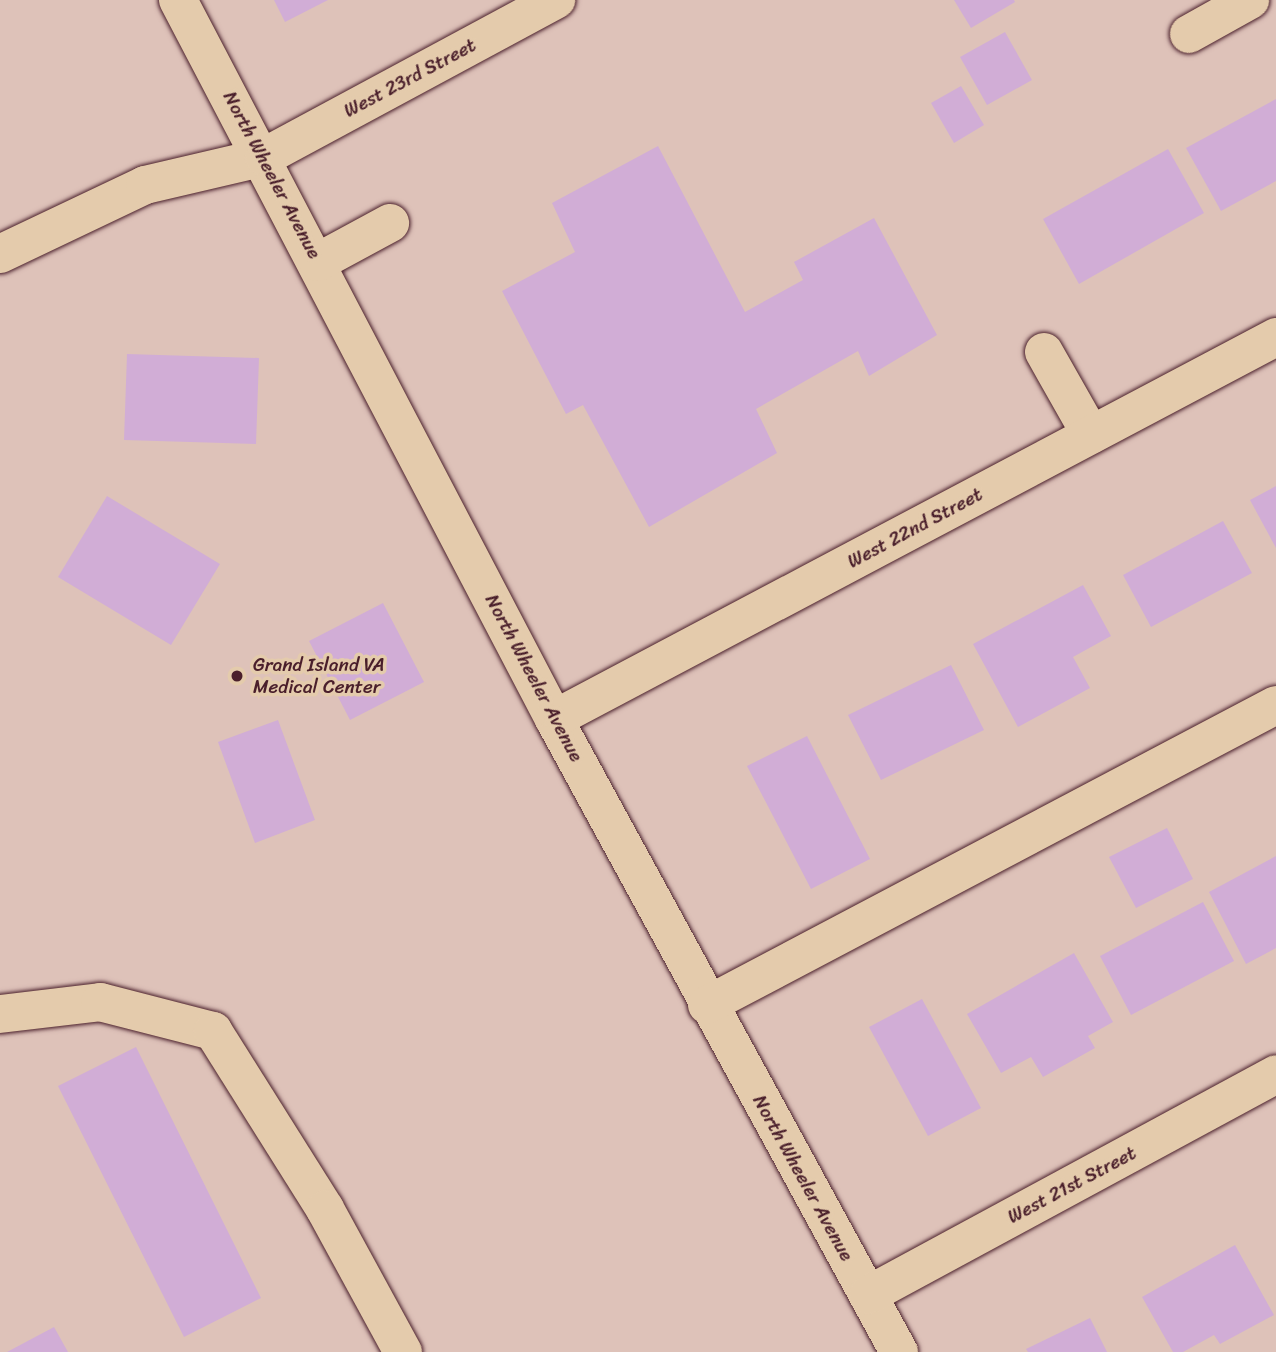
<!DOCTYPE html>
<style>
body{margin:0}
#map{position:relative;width:1276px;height:1352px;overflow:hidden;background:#dec2b9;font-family:Sriracha,sans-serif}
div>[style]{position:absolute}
.building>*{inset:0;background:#d1add6}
.roads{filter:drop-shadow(0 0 2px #4a1f2b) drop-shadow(0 0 2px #4a1f2b)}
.minor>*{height:38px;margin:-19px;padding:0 19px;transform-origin:19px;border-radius:19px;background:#e4cbac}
.dots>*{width:19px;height:19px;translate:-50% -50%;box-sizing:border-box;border:4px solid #e4cbac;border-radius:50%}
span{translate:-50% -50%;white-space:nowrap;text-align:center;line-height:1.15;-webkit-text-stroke:7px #e4cbac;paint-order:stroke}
.street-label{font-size:19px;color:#4a1f2b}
.poi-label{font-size:19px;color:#4a1f2b}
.left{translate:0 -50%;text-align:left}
</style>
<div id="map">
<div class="building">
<i style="clip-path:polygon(274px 0,328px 0,285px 22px)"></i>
<i style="clip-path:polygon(954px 0,1014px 0,1015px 2px,971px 28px)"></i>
<i style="clip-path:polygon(1005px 32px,1032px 80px,987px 105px,960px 57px)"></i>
<i style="clip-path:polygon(961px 86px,984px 125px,954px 143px,931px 103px)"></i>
<i style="clip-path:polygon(1276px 99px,1276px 181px,1221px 211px,1186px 148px)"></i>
<i style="clip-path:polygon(658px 146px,745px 312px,803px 280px,794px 262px,874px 218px,937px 335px,869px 376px,858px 351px,756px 409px,777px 453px,649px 527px,583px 405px,566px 414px,502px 291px,575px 252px,552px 203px)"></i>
<i style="clip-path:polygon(1168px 149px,1204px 213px,1079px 284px,1043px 219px)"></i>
<i style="clip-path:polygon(127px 354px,259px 358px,256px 444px,124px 440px)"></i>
<i style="clip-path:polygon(1276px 486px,1276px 548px,1250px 500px)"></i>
<i style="clip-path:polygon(107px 496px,220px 564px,171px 645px,58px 577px)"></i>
<i style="clip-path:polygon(1223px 521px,1252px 573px,1151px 627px,1123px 575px)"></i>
<i style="clip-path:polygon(1083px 585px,1111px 636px,1073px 657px,1090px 688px,1018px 727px,973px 644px)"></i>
<i style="clip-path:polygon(383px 603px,424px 682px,350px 720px,309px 641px)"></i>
<i style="clip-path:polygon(951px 665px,984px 730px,881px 780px,848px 715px)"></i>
<i style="clip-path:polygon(278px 720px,315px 820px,255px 843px,218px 742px)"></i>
<i style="clip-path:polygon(807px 736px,870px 859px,811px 889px,747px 766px)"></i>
<i style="clip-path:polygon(1167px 828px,1193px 879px,1136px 908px,1109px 857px)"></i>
<i style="clip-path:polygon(1276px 856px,1276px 948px,1246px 964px,1209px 892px)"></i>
<i style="clip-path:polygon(1203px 902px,1234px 961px,1131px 1015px,1100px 956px)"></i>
<i style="clip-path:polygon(1074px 953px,1113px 1022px,1088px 1036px,1095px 1048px,1043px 1077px,1031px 1057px,1001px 1073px,967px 1014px)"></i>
<i style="clip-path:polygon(922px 999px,981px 1108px,928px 1136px,869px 1027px)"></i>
<i style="clip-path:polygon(136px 1047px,261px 1298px,184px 1337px,58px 1086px)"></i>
<i style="clip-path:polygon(1235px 1245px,1274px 1315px,1220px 1344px,1214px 1335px,1183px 1352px,1173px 1352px,1142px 1297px)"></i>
<i style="clip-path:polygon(1090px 1318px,1107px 1352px,1028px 1352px,1026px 1349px)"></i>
<i style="clip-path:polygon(54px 1327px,68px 1352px,7px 1352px)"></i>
</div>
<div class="roads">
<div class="minor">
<i style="left:178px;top:0;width:811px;rotate:62.39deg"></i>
<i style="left:554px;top:719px;width:721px;rotate:61.41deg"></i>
<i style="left:1189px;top:34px;width:70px;rotate:-29.1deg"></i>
<i style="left:0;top:254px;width:161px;rotate:-25.4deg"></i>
<i style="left:145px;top:185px;width:122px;rotate:-13.2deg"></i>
<i style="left:264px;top:157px;width:332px;rotate:-28.3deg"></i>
<i style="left:318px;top:262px;width:82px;rotate:-28.4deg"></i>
<i style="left:1044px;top:352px;width:95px;rotate:60.5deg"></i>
<i style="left:554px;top:719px;width:817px;rotate:-27.88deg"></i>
<i style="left:707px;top:1005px;width:643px;rotate:-27.8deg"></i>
<i style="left:0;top:1014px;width:101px;rotate:-6.8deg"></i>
<i style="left:100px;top:1002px;width:117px;rotate:14.4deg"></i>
<i style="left:213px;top:1031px;width:210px;rotate:57.8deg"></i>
<i style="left:325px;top:1209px;width:163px;rotate:61.4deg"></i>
<i style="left:868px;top:1295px;width:464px;rotate:-28.4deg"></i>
</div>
</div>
<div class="dots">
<i style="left:237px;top:676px;background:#4a1f2b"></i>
</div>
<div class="street-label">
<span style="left:410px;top:78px;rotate:-28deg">West 23rd Street</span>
<span style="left:272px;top:175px;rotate:62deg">North Wheeler Avenue</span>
<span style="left:915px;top:528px;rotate:-28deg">West 22nd Street</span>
<span style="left:534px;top:678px;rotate:62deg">North Wheeler Avenue</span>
<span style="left:803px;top:1178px;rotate:61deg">North Wheeler Avenue</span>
<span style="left:1072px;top:1185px;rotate:-28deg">West 21st Street</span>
</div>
<div class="poi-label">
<span class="left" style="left:253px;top:676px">Grand Island VA<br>Medical Center</span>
</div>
</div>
